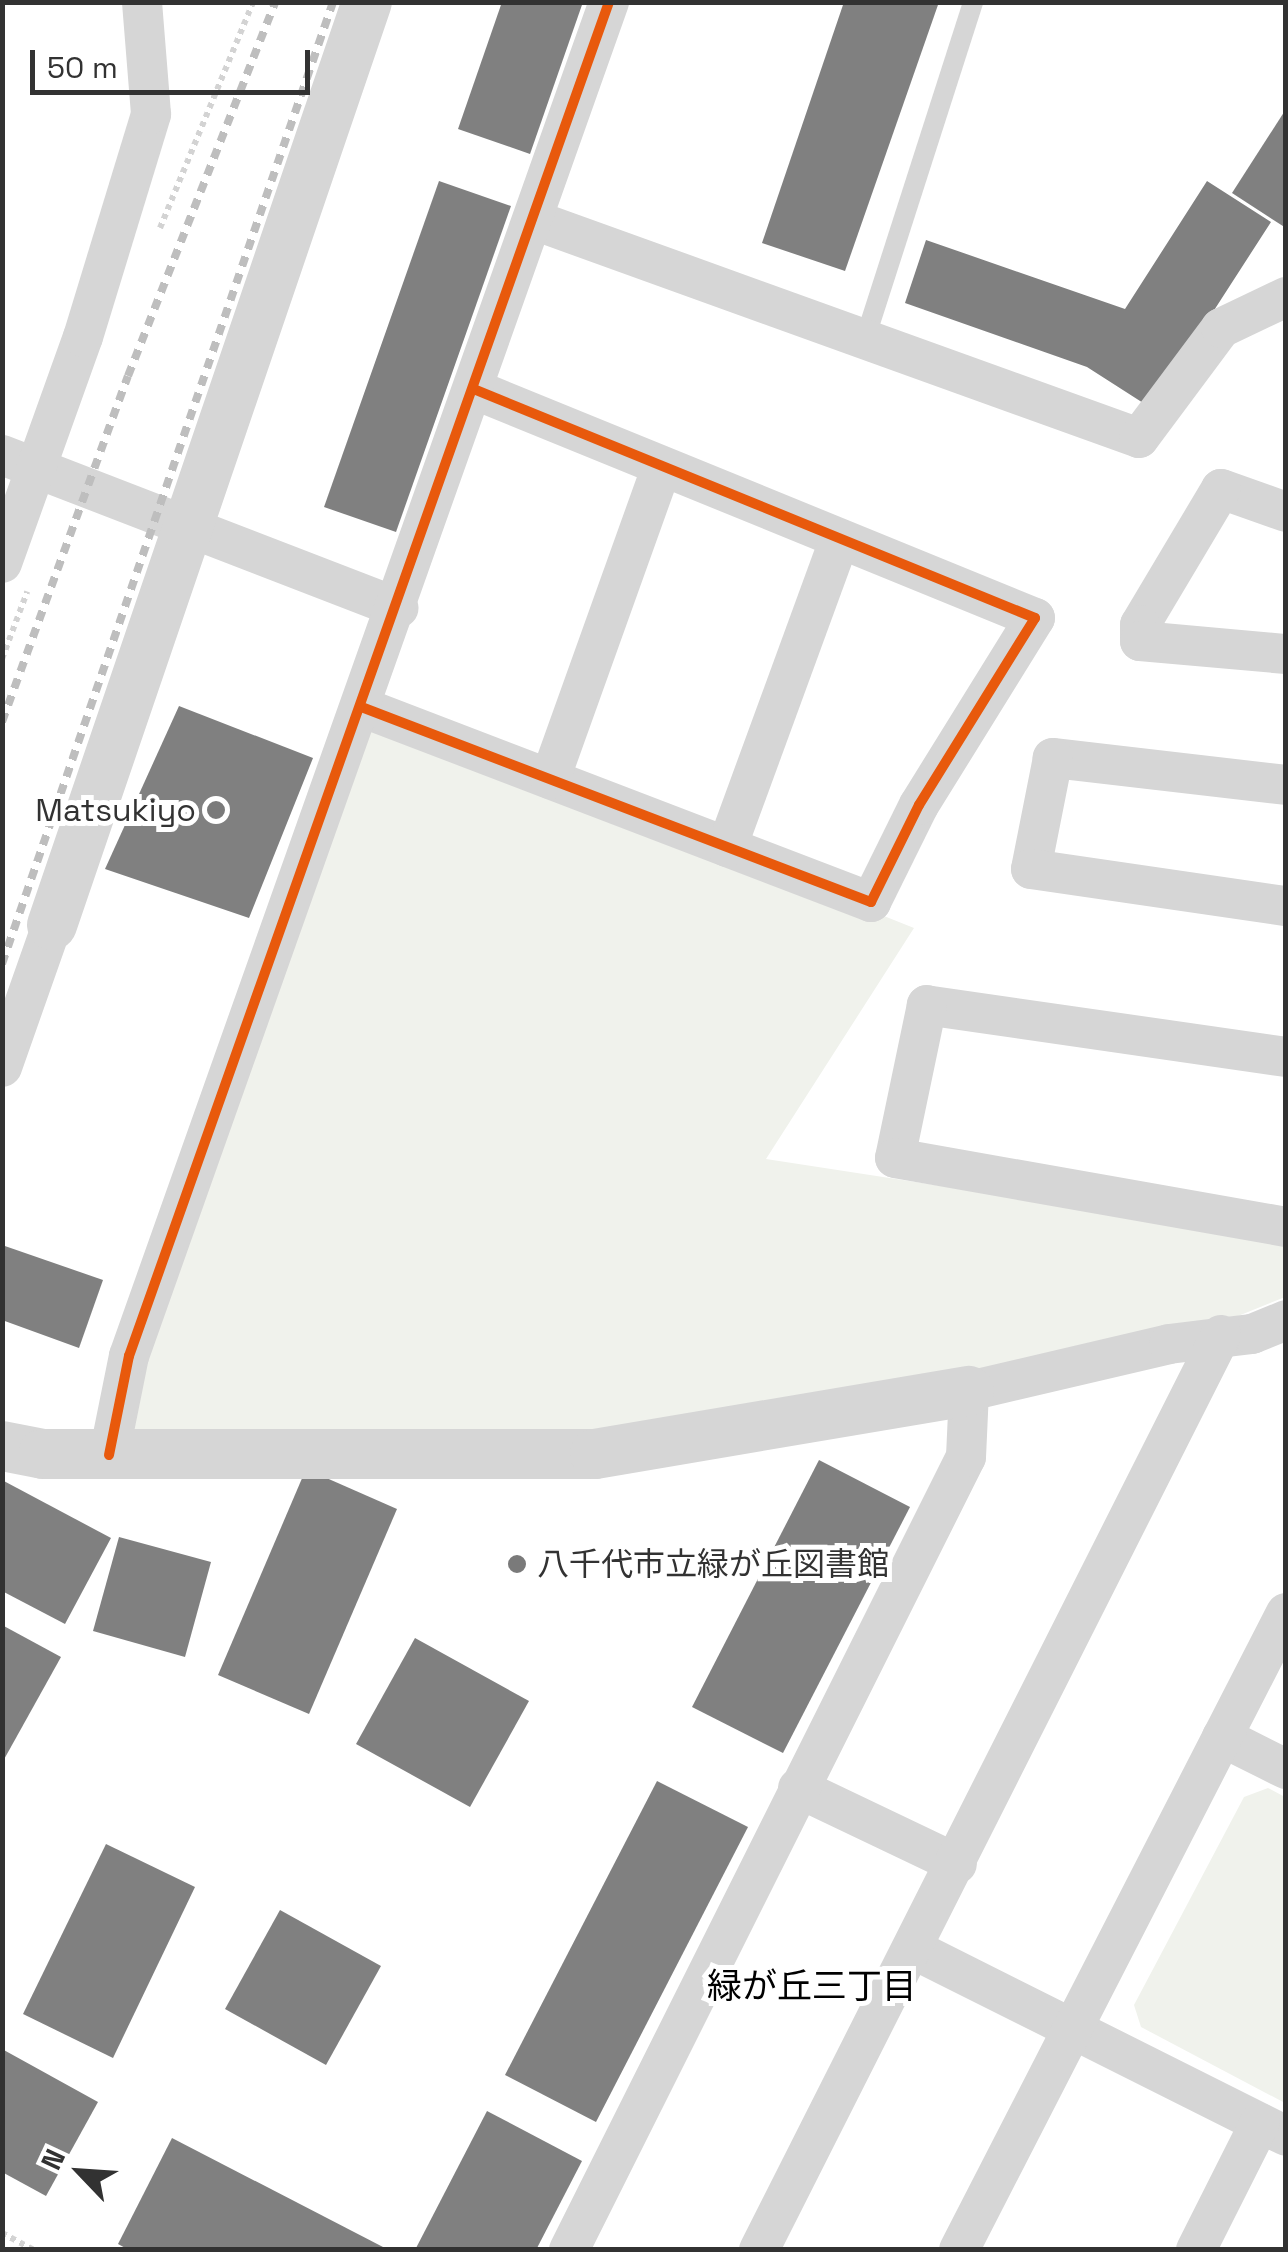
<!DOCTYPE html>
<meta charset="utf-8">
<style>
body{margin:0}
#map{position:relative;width:1288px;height:2252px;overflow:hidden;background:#fff;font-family:"Space Grotesk","Noto Sans JP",sans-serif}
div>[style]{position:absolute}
.green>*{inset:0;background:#f0f2ec}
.building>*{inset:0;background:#808080}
.path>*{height:6px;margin-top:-3px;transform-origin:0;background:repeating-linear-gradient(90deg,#d3d3d3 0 5px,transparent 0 10px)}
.service>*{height:20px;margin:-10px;padding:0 10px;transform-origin:10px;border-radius:10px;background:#d6d6d6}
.minor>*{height:40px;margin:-20px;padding:0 20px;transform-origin:20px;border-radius:20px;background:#d6d6d6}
.tertiary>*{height:50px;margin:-25px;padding:0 25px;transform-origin:25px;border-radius:25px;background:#d6d6d6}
.rail>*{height:8px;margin-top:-4px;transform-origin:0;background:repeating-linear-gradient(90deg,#bebebe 0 10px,transparent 0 18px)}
.cycleway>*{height:10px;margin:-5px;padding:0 5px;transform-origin:5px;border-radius:5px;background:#e8590c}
.dots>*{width:28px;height:28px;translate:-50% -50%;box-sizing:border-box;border:5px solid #fff;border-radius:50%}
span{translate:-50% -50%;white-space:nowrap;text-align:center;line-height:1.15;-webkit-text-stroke:10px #fff;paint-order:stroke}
.poi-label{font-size:32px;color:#323232}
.right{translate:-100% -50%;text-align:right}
.left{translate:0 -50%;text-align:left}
.neighbourhood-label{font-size:35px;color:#000}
.frame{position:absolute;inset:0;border:5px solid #323232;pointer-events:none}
.north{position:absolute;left:30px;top:2122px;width:100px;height:100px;-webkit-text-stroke:8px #fff;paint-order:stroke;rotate:295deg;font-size:28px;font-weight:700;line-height:40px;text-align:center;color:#323232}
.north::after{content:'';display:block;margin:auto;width:35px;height:45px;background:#323232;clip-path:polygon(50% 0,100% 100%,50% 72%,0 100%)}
.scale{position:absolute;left:30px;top:50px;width:280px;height:45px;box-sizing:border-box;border:5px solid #323232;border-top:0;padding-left:12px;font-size:30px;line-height:35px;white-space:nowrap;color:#323232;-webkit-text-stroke:8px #fff;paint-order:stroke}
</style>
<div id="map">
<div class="green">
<i style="clip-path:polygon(364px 708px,914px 928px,766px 1159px,1285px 1239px,1285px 1297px,1169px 1344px,595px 1454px,109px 1455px)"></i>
<i style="clip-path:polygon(1268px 1788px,1285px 1797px,1285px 2103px,1141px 2027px,1134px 2005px,1244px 1797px)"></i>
</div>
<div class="building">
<i style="clip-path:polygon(502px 2px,583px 2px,530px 154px,458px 129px)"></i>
<i style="clip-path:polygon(844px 2px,939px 2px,845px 271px,762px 243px)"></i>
<i style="clip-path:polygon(1286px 109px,1286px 228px,1232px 193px)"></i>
<i style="clip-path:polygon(439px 181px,511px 206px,396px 532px,324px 507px)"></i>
<i style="clip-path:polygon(1207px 181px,1271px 222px,1151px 408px,1087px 367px,905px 303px,926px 240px,1125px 309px)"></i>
<i style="clip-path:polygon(179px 706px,313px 758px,249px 918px,105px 869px)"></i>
<i style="clip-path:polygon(2px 1245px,103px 1280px,79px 1348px,2px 1320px)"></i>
<i style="clip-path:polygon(819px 1460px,910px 1507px,783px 1753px,692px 1707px)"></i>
<i style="clip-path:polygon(306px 1469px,397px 1509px,309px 1714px,218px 1675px)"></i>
<i style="clip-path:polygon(2px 1480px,111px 1538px,65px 1624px,2px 1591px)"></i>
<i style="clip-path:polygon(119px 1537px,211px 1562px,185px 1657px,93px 1631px)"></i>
<i style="clip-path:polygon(2px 1625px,61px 1657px,2px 1763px)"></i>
<i style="clip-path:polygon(415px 1638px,529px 1701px,470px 1807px,356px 1744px)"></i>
<i style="clip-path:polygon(657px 1781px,748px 1827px,596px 2122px,505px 2075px)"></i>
<i style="clip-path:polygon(106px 1844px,195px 1887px,113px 2058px,23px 2014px)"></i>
<i style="clip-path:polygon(280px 1910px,381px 1966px,326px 2065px,225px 2009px)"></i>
<i style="clip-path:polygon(2px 2049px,98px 2102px,46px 2196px,2px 2172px)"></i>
<i style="clip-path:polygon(487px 2111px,582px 2161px,536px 2250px,415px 2250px)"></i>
<i style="clip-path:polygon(172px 2138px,383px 2247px,382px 2250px,129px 2250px,118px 2244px)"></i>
</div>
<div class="path">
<i style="left:160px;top:228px;width:244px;rotate:-67.6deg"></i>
<i style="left:2px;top:659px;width:72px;rotate:-69.5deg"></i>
<i style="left:2px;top:2233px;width:36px;rotate:28deg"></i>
</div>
<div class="service">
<i style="left:865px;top:339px;width:354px;rotate:-72.2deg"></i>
</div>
<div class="minor">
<i style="left:534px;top:220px;width:643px;rotate:19.82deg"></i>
<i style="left:1139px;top:438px;width:137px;rotate:-53.3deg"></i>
<i style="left:1221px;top:328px;width:72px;rotate:-25.5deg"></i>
<i style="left:2px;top:455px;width:425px;rotate:21.1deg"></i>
<i style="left:1286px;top:512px;width:69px;rotate:-160.5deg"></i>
<i style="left:1221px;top:489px;width:158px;rotate:120.8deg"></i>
<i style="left:1140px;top:625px;width:16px;rotate:90deg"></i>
<i style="left:1140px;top:641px;width:147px;rotate:5.1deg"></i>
<i style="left:2px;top:563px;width:240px;rotate:-70.3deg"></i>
<i style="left:83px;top:337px;width:233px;rotate:-73deg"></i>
<i style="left:151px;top:114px;width:112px;rotate:-94.6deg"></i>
<i style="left:364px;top:708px;width:543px;rotate:20.94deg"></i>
<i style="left:871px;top:902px;width:108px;rotate:-63.7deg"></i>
<i style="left:919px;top:805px;width:220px;rotate:-58.2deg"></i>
<i style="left:1035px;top:618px;width:604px;rotate:-157.81deg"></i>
<i style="left:550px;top:779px;width:332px;rotate:-70.3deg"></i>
<i style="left:1286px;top:785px;width:235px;rotate:-173.4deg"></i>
<i style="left:1053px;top:758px;width:113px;rotate:101.2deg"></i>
<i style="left:1031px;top:869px;width:258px;rotate:8.3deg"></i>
<i style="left:727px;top:847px;width:328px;rotate:-69.9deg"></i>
<i style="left:1286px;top:1057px;width:363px;rotate:-171.8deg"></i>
<i style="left:927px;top:1005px;width:156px;rotate:101.8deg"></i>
<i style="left:895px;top:1158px;width:397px;rotate:10deg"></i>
<i style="left:2px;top:1067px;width:151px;rotate:-70.6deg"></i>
<i style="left:109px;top:1455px;width:101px;rotate:-78.6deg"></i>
<i style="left:129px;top:1356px;width:1437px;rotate:-70.48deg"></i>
<i style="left:1222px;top:1737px;width:72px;rotate:26.6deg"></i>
<i style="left:798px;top:1788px;width:176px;rotate:25.5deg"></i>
<i style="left:913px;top:1949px;width:417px;rotate:26.6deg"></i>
<i style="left:569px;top:2250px;width:887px;rotate:-63.41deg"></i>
<i style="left:966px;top:1457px;width:66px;rotate:-87.4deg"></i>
<i style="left:969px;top:1391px;width:205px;rotate:-13.2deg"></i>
<i style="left:1169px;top:1344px;width:84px;rotate:-6.9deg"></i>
<i style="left:1252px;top:1334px;width:37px;rotate:-22deg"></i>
<i style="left:759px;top:2250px;width:1025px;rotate:-63.21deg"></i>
<i style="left:959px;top:2250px;width:716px;rotate:-62.83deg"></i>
<i style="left:1196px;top:2250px;width:142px;rotate:-63.3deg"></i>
</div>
<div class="tertiary">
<i style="left:52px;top:925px;width:975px;rotate:-71.16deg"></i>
<i style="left:2px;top:1446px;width:42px;rotate:11deg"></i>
<i style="left:43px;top:1454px;width:552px"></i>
<i style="left:595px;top:1454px;width:379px;rotate:-9.6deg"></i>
</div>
<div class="rail">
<i style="left:2px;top:722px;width:368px;rotate:-70deg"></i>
<i style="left:128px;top:376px;width:402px;rotate:-68.5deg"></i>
<i style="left:2px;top:964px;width:1017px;rotate:-71.01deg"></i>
</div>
<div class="cycleway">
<i style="left:364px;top:708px;width:543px;rotate:20.94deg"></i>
<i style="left:871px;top:902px;width:108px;rotate:-63.7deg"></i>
<i style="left:919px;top:805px;width:220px;rotate:-58.2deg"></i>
<i style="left:1035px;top:618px;width:604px;rotate:-157.81deg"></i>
<i style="left:109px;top:1455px;width:101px;rotate:-78.6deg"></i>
<i style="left:129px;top:1356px;width:1437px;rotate:-70.48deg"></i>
</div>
<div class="dots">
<i style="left:216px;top:810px;background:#7a7a7a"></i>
<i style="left:517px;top:1564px;background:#7a7a7a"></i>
</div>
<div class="poi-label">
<span class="right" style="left:196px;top:810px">Matsukiyo</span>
<span class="left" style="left:537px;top:1564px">八千代市立緑が丘図書館</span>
</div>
<div class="neighbourhood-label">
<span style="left:812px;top:1986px">緑が丘三丁目</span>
</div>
<div class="frame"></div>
<div class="north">N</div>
<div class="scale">50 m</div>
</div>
